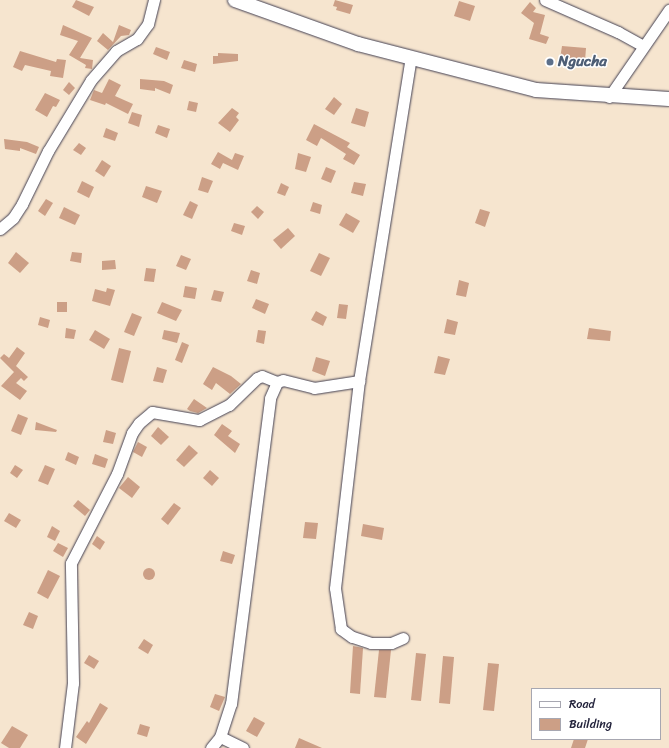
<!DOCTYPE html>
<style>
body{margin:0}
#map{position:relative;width:669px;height:748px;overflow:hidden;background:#f6e5cf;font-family:Sriracha,sans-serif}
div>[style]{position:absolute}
.building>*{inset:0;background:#cc9f86}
.round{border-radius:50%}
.roads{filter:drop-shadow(0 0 1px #423f51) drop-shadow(0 0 1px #423f51)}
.minor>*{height:11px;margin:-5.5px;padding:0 5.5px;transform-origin:5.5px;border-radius:5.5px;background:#fff}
.major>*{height:14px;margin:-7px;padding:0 7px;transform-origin:7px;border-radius:7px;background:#fff}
.dots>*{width:11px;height:11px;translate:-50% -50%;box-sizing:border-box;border:2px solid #fff;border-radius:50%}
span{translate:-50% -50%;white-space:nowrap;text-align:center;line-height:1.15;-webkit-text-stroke:3px #fff;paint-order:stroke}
.service-label{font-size:15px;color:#4e5e75;font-weight:700}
.left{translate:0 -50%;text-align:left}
.legend{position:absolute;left:531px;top:688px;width:130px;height:52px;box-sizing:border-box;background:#fff;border:1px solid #a7a7b1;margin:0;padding:5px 7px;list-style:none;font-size:12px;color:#22223b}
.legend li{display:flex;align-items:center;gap:8px;height:20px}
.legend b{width:20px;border:1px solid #a7a7b1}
</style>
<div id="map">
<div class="building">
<i style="clip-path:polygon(76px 0,94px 7px,89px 16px,72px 7px)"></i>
<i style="clip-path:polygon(335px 0,353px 5px,350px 14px,336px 10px,337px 7px,333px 6px)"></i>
<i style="clip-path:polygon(459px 1px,475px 6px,470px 21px,454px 16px)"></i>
<i style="clip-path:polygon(530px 2px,536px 8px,533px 12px,545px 15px,540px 34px,549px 37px,546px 44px,529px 39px,534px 23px,521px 13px)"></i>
<i style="clip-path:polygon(63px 25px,92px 38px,80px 58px,93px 60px,92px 69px,85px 68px,86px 65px,69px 55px,78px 41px,60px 35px)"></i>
<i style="clip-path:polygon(119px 25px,131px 30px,129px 35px,121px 36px,108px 50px,97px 41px,103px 33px,113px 42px)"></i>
<i style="clip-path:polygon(562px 46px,586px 48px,585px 61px,560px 59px)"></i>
<i style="clip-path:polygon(156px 47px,170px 52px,167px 60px,153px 54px)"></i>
<i style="clip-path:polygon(20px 51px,56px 62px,57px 59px,66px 60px,63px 78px,50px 76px,51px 71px,25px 65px,22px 71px,13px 67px)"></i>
<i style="clip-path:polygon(218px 53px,238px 54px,238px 61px,213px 64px,213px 56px,218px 56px)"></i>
<i style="clip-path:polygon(184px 60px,197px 64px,195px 72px,181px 68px)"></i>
<i style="clip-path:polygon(109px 79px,121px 85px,115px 96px,133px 104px,128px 114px,106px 103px,105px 105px,90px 100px,94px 90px,102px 93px)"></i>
<i style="clip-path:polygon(140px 79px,164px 81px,173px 85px,170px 94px,155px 88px,155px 91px,140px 89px)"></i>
<i style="clip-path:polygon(69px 82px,75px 88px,69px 95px,63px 90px)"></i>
<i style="clip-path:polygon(45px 93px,60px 100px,56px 107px,53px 106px,47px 117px,35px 110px)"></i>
<i style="clip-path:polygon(334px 97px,342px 104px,334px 115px,325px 109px)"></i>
<i style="clip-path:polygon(189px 101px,198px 103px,196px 112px,187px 110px)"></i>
<i style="clip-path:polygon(232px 108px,239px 113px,236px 117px,239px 120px,230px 132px,218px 123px)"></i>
<i style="clip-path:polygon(356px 108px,369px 112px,365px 127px,351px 123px)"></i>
<i style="clip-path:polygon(132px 112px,142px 115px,139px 127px,128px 123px)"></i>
<i style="clip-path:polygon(314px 124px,350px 143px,347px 147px,360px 155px,354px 165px,343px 159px,346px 154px,321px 138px,317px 146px,306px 140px)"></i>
<i style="clip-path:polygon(158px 125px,170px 129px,167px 138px,155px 133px)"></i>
<i style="clip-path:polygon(106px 128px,118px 133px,115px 141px,103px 137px)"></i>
<i style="clip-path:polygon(4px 139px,27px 142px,39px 147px,36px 154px,20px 148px,20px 151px,5px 149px)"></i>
<i style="clip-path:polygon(79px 143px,86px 148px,81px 155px,73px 150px)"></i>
<i style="clip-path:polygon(218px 152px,232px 160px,235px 153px,244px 156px,238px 170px,223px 163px,220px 169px,211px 164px)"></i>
<i style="clip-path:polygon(298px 153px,311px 157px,306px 172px,295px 169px)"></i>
<i style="clip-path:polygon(102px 160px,111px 166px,104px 177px,95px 171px)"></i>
<i style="clip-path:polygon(326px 167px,336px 171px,331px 183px,321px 179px)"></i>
<i style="clip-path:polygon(202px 177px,213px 181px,208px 193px,198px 190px)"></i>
<i style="clip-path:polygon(82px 181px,94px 187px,89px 198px,77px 192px)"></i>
<i style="clip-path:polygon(354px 182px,366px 184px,363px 196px,351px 193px)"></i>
<i style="clip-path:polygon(281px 183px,289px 187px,285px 196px,277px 193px)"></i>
<i style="clip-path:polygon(146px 186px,162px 191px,157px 203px,142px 197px)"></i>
<i style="clip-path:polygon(46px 199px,53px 203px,45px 216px,38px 211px)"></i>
<i style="clip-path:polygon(190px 201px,198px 205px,192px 219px,183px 215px)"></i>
<i style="clip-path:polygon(313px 202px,322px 205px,320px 214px,310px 211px)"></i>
<i style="clip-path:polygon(257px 206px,264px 212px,258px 219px,251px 212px)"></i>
<i style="clip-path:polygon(64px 207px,80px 215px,75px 225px,59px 218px)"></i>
<i style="clip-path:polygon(480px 209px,490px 212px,485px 227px,475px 223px)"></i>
<i style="clip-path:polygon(346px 213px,360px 221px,353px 233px,339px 225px)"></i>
<i style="clip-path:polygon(234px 223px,245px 226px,242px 235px,231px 231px)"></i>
<i style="clip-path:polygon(288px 228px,295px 236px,281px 249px,273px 240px)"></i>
<i style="clip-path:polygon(16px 252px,29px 263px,20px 273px,8px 263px)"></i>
<i style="clip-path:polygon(72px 252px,82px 253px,81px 263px,70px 261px)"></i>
<i style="clip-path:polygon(319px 253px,330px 258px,321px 276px,310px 271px)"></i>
<i style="clip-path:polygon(181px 255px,191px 259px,186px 270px,176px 266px)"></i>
<i style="clip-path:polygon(115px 260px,116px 269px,102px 270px,102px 261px)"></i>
<i style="clip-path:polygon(146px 268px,156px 269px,154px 282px,144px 281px)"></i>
<i style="clip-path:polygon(251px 270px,260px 273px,257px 284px,247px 281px)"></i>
<i style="clip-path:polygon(459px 280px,469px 283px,466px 297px,456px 295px)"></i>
<i style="clip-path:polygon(185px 286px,197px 288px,195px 299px,183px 297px)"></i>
<i style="clip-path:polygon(107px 288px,115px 290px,110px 306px,92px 301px,95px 289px,106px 292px)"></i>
<i style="clip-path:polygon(214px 290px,224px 292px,221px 302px,211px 300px)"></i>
<i style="clip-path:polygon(256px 299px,269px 304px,265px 314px,252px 308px)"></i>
<i style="clip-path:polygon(57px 302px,67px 302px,67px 312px,57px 312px)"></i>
<i style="clip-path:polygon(162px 302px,182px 310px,176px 321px,157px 313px)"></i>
<i style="clip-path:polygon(339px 304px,348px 305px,346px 319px,337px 318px)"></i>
<i style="clip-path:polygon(316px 311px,327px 317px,323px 326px,311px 320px)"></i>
<i style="clip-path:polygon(132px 313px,142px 317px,134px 336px,124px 332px)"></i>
<i style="clip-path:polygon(40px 317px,50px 320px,48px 328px,38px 325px)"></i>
<i style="clip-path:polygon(447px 319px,458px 322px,455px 335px,444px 333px)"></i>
<i style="clip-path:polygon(66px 328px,76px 330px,74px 339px,65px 338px)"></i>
<i style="clip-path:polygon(589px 328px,611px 331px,610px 341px,587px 339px)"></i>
<i style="clip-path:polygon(95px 330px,110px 339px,104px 349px,89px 340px)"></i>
<i style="clip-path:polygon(164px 330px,180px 333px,177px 343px,162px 339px)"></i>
<i style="clip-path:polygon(258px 330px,266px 331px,264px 344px,256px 342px)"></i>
<i style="clip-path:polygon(182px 342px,189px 345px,182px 363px,175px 360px)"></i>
<i style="clip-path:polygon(17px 347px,25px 353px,16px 366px,28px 377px,24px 381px,21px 378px,16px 383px,27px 391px,20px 400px,1px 386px,14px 372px,0 358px,4px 354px,9px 358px)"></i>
<i style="clip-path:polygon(119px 348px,131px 351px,123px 383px,111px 380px)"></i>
<i style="clip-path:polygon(438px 356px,450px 359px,445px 375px,434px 373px)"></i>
<i style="clip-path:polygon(316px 357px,330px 361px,325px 376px,312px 371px)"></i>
<i style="clip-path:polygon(157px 367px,167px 370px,163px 383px,153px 381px)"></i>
<i style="clip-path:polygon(213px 367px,231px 376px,241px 384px,230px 394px,216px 383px,212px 390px,203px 384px)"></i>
<i style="clip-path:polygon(194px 399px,207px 408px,198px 413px,190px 411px,187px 409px)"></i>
<i style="clip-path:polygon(18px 414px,28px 418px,21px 435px,11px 431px)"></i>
<i style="clip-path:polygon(36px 422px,57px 430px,56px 432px,35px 430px)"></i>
<i style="clip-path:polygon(222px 424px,232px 431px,228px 436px,240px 444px,235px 453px,214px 435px)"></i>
<i style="clip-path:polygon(158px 427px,169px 437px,161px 445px,151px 436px)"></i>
<i style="clip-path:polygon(106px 430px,116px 433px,113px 444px,103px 442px)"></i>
<i style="clip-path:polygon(138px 442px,147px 447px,142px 457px,133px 452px)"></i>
<i style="clip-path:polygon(189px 445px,198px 453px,184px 467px,176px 460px)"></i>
<i style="clip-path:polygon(68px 452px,79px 457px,76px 465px,65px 460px)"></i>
<i style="clip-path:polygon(95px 454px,108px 459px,105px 468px,92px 464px)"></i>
<i style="clip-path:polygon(15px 465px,23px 470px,17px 478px,10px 473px)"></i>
<i style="clip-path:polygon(45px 465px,55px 469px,48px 485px,38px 481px)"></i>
<i style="clip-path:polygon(210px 470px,219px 478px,212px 486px,203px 478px)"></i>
<i style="clip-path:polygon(128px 477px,140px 487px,132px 498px,119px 488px)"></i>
<i style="clip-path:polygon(78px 500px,90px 510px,85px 516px,73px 506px)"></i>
<i style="clip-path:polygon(174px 503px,181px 508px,168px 525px,161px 519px)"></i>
<i style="clip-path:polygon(9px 513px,21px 520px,16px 528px,4px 521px)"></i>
<i style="clip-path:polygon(305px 522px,318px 523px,316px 539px,303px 538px)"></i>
<i style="clip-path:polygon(363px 524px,384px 528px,382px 540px,361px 536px)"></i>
<i style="clip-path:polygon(52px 526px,60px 531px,55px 541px,47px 537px)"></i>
<i style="clip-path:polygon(97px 536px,105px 542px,100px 550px,92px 544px)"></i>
<i style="clip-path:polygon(58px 543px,68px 548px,63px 557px,53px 551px)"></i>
<i style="clip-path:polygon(223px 551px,235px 555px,232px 564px,220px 561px)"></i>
<i class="round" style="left:143px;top:568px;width:12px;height:12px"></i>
<i style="clip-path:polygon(48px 570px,60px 576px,48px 599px,37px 593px)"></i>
<i style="clip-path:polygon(29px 612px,38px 616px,33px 629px,23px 625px)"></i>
<i style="clip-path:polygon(144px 639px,153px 645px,148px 654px,138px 648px)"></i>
<i style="clip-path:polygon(353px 646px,363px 648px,360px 694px,350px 693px)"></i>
<i style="clip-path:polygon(379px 650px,391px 650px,386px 698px,374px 697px)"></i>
<i style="clip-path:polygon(416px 653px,426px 654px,421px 701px,411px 700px)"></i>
<i style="clip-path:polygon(89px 655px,99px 661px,94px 669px,84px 663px)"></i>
<i style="clip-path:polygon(443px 656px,454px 657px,450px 704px,439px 703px)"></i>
<i style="clip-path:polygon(488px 663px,499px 664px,494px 711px,483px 710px)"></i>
<i style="clip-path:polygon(215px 694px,225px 697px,219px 711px,210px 707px)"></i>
<i style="clip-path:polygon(100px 703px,108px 708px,86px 744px,76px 737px,87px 721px,89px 723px)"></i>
<i style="clip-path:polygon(254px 717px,265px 723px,257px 737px,246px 731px)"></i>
<i style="clip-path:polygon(140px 724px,150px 727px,147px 737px,137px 734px)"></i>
<i style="clip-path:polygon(12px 726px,28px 735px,20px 748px,9px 748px,1px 743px)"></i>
<i style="clip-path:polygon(299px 738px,322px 748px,295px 748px)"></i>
<i style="clip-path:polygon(574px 739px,588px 739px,585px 748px,571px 748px)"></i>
</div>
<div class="roads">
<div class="minor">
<i style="left:545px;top:0;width:80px;rotate:23.7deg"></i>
<i style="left:618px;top:32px;width:29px;rotate:29deg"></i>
<i style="left:609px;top:97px;width:106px;rotate:-55.4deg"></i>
<i style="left:0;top:229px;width:17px;rotate:-40deg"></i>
<i style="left:13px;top:218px;width:17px;rotate:-57deg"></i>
<i style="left:22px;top:204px;width:59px;rotate:-63.9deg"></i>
<i style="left:48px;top:151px;width:83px;rotate:-58.8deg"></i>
<i style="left:91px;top:80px;width:38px;rotate:-49deg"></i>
<i style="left:116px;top:51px;width:24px;rotate:-30deg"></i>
<i style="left:137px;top:39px;width:19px;rotate:-54deg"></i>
<i style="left:148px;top:24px;width:25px;rotate:-76deg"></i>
<i style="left:403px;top:638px;width:13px;rotate:157deg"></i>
<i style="left:391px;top:643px;width:20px;rotate:180deg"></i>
<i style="left:371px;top:643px;width:20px;rotate:-162deg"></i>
<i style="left:352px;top:637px;width:14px;rotate:-144deg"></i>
<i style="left:341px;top:629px;width:41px;rotate:-98.3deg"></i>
<i style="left:335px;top:588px;width:208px;rotate:-83.4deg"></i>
<i style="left:359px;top:381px;width:327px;rotate:-80.9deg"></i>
<i style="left:65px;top:748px;width:65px;rotate:-83deg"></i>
<i style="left:73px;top:683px;width:120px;rotate:-91deg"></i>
<i style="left:71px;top:563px;width:100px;rotate:-62.7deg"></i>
<i style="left:117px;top:474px;width:44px;rotate:-69.9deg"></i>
<i style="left:132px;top:433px;width:12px;rotate:-55deg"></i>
<i style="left:139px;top:423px;width:17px;rotate:-40deg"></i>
<i style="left:152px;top:412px;width:48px;rotate:9.7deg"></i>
<i style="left:199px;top:420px;width:34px;rotate:-27deg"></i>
<i style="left:229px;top:405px;width:39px;rotate:-44deg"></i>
<i style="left:257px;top:378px;width:5px;rotate:-22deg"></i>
<i style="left:262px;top:376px;width:16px;rotate:22deg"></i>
<i style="left:211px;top:748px;width:14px;rotate:-51deg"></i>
<i style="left:243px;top:748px;width:25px;rotate:-154deg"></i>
<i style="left:220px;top:737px;width:35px;rotate:-72deg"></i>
<i style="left:231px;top:704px;width:308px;rotate:-82.7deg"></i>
<i style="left:270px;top:398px;width:17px;rotate:-66deg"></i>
<i style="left:277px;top:382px;width:6px;rotate:-18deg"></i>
<i style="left:283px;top:380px;width:32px;rotate:14deg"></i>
<i style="left:314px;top:388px;width:46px;rotate:-8.8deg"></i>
</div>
<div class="major">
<i style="left:235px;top:0;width:131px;rotate:19.7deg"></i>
<i style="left:358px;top:44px;width:184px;rotate:14.5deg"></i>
<i style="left:536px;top:90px;width:133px;rotate:3.9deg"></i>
</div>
</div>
<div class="dots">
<i style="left:550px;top:62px;background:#5c6f8a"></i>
</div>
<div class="service-label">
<span class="left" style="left:558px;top:62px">Ngucha</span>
</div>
<ul class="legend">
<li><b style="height:5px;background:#fff"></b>Road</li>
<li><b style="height:11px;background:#cc9f86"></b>Building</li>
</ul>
</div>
